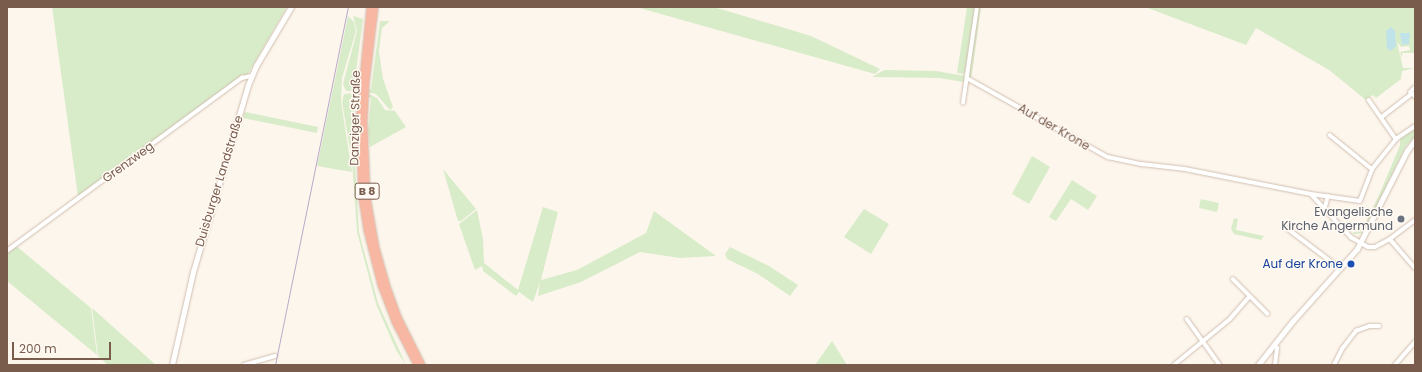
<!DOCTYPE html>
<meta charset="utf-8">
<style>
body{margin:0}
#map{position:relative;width:1422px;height:372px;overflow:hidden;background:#fdf6ec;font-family:Poppins,sans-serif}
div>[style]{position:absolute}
.green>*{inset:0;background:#d8ecc9}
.water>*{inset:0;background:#bfe3e8}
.roads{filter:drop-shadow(0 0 1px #d1beb0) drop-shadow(0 0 1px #d1beb0)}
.street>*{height:3.5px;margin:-1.75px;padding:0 1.75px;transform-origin:1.75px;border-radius:1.75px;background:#fff}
.secondary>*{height:4.5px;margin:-2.25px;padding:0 2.25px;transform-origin:2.25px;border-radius:2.25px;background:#fff}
.highway>*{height:6px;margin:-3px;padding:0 3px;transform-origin:3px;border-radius:3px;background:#f7b7a3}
.tram>*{height:1px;margin:-0.5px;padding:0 0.5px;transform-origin:0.5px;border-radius:0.5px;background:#b9a8c9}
.dots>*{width:11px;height:11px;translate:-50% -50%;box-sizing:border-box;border:2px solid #fffaf3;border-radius:50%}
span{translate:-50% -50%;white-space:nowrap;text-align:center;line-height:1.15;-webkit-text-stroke:3px #fffaf3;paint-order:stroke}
.shield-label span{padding:1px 3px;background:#fffaf3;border:1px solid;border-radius:3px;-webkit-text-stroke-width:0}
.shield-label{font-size:11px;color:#7a5c4d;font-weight:700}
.street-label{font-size:12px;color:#7a5c4d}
.worship-label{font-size:12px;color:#5b616d}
.right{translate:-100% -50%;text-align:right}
.transit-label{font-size:12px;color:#164399}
.frame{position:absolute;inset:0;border:8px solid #7a5c4d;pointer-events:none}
.scale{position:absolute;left:12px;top:342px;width:99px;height:18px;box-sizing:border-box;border:2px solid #7a5c4d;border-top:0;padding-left:5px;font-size:12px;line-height:14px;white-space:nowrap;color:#7a5c4d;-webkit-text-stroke:3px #fffaf3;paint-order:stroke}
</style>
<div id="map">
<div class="green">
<i style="clip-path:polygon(52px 7px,287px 7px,248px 74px,78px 197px)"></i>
<i style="clip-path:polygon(636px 7px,712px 7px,724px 10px,811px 36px,880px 69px,875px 74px)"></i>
<i style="clip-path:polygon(967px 7px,976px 7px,967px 72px,963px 74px,957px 73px)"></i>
<i style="clip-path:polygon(978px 7px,981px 7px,971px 80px,969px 75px)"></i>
<i style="clip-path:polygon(1145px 7px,1415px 7px,1415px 53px,1402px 53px,1402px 59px,1400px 52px,1410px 50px,1409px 46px,1401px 47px,1397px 42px,1403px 68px,1415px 68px,1402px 71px,1401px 79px,1376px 98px,1373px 95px,1366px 100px,1329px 70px,1256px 28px,1246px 45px)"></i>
<i style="clip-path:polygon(348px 16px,354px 22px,356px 31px,342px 78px,341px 102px,352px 172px,317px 166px)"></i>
<i style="clip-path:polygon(353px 16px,363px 19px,354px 86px,358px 91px,346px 91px,343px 84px,357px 31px)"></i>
<i style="clip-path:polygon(380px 21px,390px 21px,382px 28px,379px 51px,383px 79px,393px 107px,390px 110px,376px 94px,368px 92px,371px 89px)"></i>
<i style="clip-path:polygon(884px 70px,936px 71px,966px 76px,964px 82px,939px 78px,872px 77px)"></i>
<i style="clip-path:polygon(358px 93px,355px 99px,353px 129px,355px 130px,354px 150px,359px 232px,378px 303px,406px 365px,396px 350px,376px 304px,357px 232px,352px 161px,342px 102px,344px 94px)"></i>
<i style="clip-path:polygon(367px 93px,377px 98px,385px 110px,395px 111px,406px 127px,370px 147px,368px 131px,371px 98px,367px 97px)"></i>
<i style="clip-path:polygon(245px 112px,318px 127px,317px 133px,243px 118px)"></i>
<i style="clip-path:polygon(1415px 126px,1415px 136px,1406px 146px,1363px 233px,1354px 234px,1352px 233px,1362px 230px,1380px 193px,1400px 145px,1400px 136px)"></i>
<i style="clip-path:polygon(1032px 156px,1050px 167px,1029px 204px,1012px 194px)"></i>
<i style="clip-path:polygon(443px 169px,476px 209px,461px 221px,458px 221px)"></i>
<i style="clip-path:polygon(1072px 180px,1097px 196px,1088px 210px,1071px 199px,1056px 221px,1049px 217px)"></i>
<i style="clip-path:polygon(1201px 199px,1219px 203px,1217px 212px,1199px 208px)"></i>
<i style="clip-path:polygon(543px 207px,558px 212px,541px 280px,577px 270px,646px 233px,654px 211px,716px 256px,680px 258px,640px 252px,581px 282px,538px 296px,540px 282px,533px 302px,519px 292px,516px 296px,483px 271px,482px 266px,475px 270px,459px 224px,477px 210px,483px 239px,484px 263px,518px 290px)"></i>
<i style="clip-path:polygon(864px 209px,889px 224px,871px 254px,844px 237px)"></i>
<i style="clip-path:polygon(1234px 218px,1238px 219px,1236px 230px,1264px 236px,1261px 240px,1234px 234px,1231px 229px)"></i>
<i style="clip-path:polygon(15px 245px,91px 308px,97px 355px,7px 281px,7px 251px)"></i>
<i style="clip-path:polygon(730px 247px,769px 266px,798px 285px,790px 296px,758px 274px,727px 259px,725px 254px)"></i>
<i style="clip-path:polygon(92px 308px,156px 365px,108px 365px,98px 356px)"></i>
<i style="clip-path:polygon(832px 341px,847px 365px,815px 365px)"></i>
</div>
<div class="water">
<i style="clip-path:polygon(1391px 27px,1395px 31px,1396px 46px,1391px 51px,1387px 48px,1386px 31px)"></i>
<i style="clip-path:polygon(1400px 33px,1410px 33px,1409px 44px,1402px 45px)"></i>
</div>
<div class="roads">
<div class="street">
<i style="left:967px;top:78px;width:162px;rotate:29.3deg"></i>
<i style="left:1108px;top:157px;width:35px;rotate:12deg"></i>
<i style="left:1142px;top:164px;width:43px;rotate:6.6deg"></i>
<i style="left:1185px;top:169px;width:128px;rotate:11.2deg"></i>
<i style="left:1311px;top:194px;width:59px;rotate:47.1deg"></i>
<i style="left:1351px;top:237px;width:20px;rotate:30deg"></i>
<i style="left:1368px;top:247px;width:7px"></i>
<i style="left:1375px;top:247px;width:17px;rotate:-28deg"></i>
<i style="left:1390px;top:239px;width:31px;rotate:-37deg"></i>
<i style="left:1415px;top:88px;width:6px;rotate:135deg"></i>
<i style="left:1411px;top:92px;width:6px;rotate:45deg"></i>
<i style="left:1369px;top:100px;width:47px;rotate:55.3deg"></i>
<i style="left:963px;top:103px;width:97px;rotate:-81.7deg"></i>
<i style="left:1382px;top:117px;width:37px;rotate:-38deg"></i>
<i style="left:1330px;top:135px;width:54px;rotate:39deg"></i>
<i style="left:1311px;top:194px;width:49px;rotate:8.1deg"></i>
<i style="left:1360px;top:201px;width:34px;rotate:-69deg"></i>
<i style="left:1372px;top:169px;width:38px;rotate:-51deg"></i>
<i style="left:1396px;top:139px;width:23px;rotate:-34deg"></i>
<i style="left:1325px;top:207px;width:11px;rotate:-75deg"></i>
<i style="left:1288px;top:229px;width:66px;rotate:37deg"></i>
<i style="left:1390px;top:239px;width:38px;rotate:49deg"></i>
<i style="left:7px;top:251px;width:292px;rotate:-36.4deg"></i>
<i style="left:242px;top:78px;width:9px;rotate:-13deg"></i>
<i style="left:1233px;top:279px;width:49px;rotate:45deg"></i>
<i style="left:1187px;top:319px;width:57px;rotate:54.3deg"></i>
<i style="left:244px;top:365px;width:32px;rotate:-16deg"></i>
<i style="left:1174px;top:365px;width:72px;rotate:-39.4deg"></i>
<i style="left:1230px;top:319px;width:30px;rotate:-49deg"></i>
<i style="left:1275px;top:365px;width:17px;rotate:-83deg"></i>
<i style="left:1334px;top:365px;width:18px;rotate:-63deg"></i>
<i style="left:1342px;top:349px;width:23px;rotate:-52deg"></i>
<i style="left:1356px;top:331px;width:15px;rotate:-20deg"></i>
<i style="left:1370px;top:326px;width:9px"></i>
<i style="left:1395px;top:365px;width:30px;rotate:-49deg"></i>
</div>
<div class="secondary">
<i style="left:172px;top:365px;width:95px;rotate:-77.3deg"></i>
<i style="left:193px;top:272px;width:195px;rotate:-73.6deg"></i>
<i style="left:248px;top:85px;width:21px;rotate:-67deg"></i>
<i style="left:256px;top:66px;width:69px;rotate:-59.3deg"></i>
<i style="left:1258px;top:365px;width:55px;rotate:-51.7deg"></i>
<i style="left:1292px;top:322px;width:98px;rotate:-48.3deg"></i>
<i style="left:1357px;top:249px;width:110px;rotate:-63deg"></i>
<i style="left:1407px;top:151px;width:14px;rotate:-54deg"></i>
</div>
<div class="highway">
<i style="left:370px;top:7px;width:116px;rotate:95.5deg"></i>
<i style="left:359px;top:122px;width:76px;rotate:87.7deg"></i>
<i style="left:362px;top:198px;width:32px;rotate:81deg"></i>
<i style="left:367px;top:230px;width:57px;rotate:75.7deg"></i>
<i style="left:381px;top:285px;width:40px;rotate:69deg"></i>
<i style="left:395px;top:322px;width:48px;rotate:62.9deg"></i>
<i style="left:375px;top:7px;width:76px;rotate:96.8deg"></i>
<i style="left:366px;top:82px;width:40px;rotate:92.9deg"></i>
<i style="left:364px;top:122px;width:75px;rotate:87.7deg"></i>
<i style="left:367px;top:197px;width:52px;rotate:80deg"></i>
<i style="left:376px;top:248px;width:37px;rotate:74deg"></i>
<i style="left:386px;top:284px;width:37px;rotate:70deg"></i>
<i style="left:399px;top:319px;width:51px;rotate:63.4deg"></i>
</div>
</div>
<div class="tram">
<i style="left:275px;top:365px;width:365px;rotate:-78.5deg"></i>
</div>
<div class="dots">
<i style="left:1401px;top:219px;background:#6b7280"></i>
<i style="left:1351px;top:264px;background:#1a4fb4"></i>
</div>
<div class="shield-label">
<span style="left:367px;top:191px">B 8</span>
</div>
<div class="street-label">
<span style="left:355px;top:118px;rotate:-89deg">Danziger Straße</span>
<span style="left:1054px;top:127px;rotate:30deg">Auf der Krone</span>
<span style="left:128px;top:162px;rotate:-36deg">Grenzweg</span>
<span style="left:219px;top:181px;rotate:-73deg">Duisburger Landstraße</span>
</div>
<div class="worship-label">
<span class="right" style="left:1393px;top:219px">Evangelische<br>Kirche Angermund</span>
</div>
<div class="transit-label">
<span class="right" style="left:1343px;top:264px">Auf der Krone</span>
</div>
<div class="frame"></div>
<div class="scale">200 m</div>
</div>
